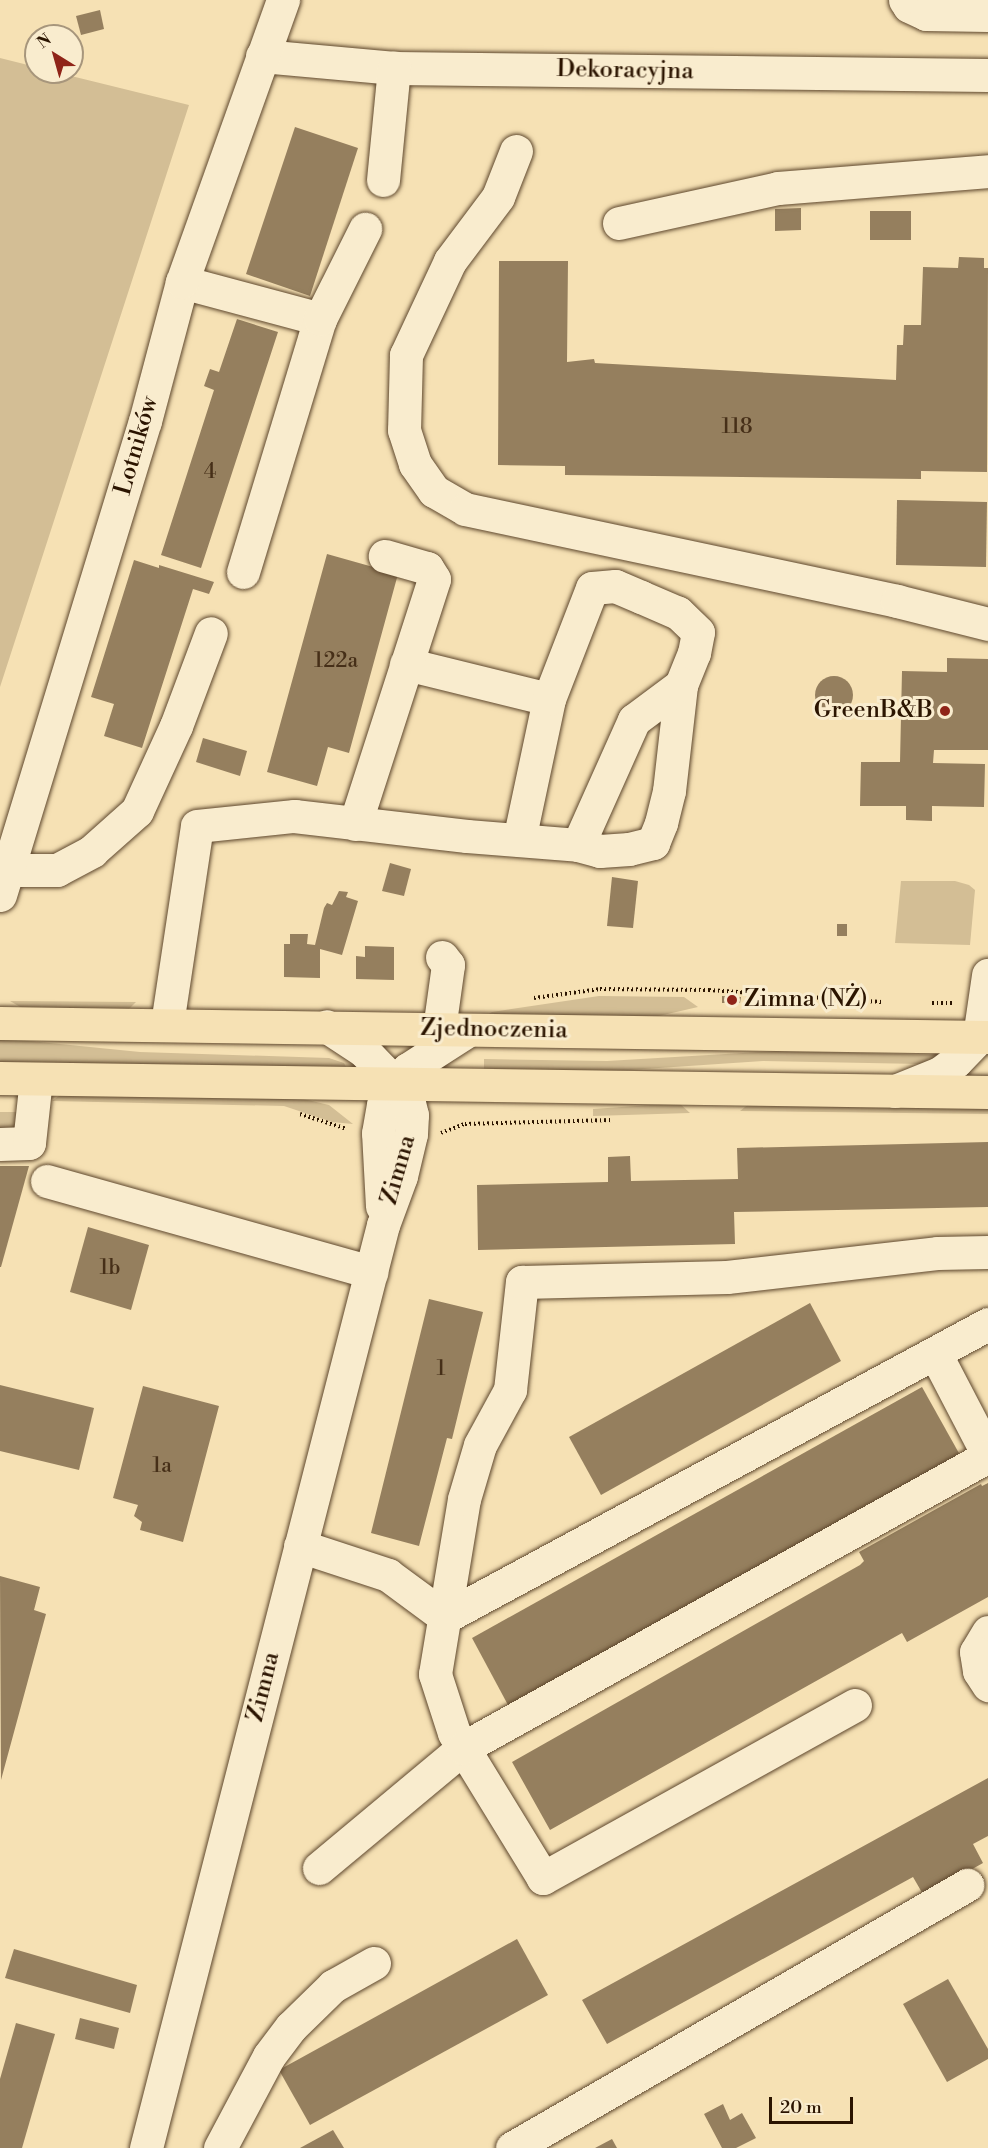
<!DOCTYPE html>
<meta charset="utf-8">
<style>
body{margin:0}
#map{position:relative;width:988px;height:2148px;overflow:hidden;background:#f6e1b4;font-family:"Libre Bodoni",serif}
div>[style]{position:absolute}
.green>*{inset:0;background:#d3be95}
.building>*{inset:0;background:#957f5e}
.round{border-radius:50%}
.path>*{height:4px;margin-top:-2px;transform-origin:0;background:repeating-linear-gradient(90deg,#2b1400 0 1.5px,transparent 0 4.5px)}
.roads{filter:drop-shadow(0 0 2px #5e472d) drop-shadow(0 0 2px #5e472d)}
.minor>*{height:33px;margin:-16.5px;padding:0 16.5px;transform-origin:16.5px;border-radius:16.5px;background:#f9ecce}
.major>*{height:33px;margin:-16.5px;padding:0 16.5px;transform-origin:16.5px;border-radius:16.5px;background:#f6e1b4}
.dots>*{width:16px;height:16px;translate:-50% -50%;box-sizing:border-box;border:3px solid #f9ecce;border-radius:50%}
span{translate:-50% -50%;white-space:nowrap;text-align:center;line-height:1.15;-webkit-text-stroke:6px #f9ecce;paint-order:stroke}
.number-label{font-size:21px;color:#462f18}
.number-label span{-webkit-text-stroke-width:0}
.street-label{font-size:24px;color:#2b1400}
.poi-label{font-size:24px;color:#2b1400}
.right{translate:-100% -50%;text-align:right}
.left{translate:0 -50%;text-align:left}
.north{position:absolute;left:24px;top:24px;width:60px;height:60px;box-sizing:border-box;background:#f9ecce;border:2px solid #a7967c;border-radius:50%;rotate:323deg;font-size:16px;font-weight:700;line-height:24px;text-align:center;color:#2b1400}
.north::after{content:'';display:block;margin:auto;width:21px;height:27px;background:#8f2418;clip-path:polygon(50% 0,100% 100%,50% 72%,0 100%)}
.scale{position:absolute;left:769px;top:2097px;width:84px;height:27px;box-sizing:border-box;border:3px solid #2b1400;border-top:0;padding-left:8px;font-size:18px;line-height:21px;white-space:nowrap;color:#2b1400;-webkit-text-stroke:4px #f9ecce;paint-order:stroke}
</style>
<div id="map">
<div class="green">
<i style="clip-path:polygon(0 58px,36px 67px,36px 72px,55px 72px,189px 105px,0 687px)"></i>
<i style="clip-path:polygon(901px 881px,955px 881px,969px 885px,975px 890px,970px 945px,895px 943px)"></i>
<i style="clip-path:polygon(599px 996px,684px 997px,698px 1007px,650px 1018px,484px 1017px,492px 1012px)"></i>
<i style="clip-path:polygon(10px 1001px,136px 1002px,128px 1010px,22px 1008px)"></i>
<i style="clip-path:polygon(0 1038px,140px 1052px,329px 1058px,344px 1063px,346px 1067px,0 1064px)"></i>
<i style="clip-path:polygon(777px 1051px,940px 1055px,921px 1064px,763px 1061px,599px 1072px,484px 1071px,484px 1059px,607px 1061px)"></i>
<i style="clip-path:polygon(68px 1094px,295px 1097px,329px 1105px,353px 1124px,332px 1122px,284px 1106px,52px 1101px,59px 1096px)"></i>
<i style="clip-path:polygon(679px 1103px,690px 1113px,593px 1116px,593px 1109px)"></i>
<i style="clip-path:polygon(750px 1103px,988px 1107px,988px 1114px,740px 1111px)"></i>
<i style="clip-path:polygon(0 1112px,17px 1112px,16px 1128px,0 1128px)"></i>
</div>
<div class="building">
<i style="clip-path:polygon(100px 10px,104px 29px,81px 35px,76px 16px)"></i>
<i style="clip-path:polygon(295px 127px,358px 148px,310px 296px,246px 274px)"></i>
<i style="clip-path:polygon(801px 208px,801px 230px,775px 231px,775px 209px)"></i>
<i style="clip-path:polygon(870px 211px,911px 211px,911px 240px,870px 240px)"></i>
<i style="clip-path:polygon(959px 257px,984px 258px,984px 268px,988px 268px,987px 472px,921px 471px,921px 479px,565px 475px,565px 466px,498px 465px,499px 261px,568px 261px,567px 362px,594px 359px,595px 363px,896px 380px,897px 345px,903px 345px,904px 325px,921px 325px,923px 267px,958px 268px)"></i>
<i style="clip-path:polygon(237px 319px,278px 332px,201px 568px,161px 555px,214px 390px,204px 386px,210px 369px,219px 372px)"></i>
<i style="clip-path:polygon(897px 500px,987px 502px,986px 567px,896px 565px)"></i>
<i style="clip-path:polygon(327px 554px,398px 574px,349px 753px,328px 747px,317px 786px,267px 772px)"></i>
<i style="clip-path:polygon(134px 560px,159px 568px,159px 565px,214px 582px,209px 594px,193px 589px,142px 748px,104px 736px,114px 704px,91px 697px)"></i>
<i style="clip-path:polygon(947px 658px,988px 659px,988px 750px,934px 750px,933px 763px,985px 764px,984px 807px,932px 806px,932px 821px,906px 820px,906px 806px,860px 806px,861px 762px,900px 762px,902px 671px,947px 672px)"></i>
<i class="round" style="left:815px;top:676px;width:38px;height:38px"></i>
<i style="clip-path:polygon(203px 738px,247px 751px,240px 776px,196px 762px)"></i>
<i style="clip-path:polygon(390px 863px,411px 869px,404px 896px,382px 891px)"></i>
<i style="clip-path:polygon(612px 877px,638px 881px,633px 928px,607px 926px)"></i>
<i style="clip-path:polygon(339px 891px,348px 892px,346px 897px,358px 901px,342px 955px,320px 949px,320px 978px,284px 977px,284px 944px,290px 944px,290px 934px,308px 934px,307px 944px,315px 945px,324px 908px,327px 903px,332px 905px)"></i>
<i style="clip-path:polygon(837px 924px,847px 924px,847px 936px,837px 936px)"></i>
<i style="clip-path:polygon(365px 946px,394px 947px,394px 980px,356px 979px,356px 956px,365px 957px)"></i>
<i style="clip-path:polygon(722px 996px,741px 997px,740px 1003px,722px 1003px)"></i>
<i style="clip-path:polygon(988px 1142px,988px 1207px,734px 1212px,735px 1244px,478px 1250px,477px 1185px,608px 1182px,608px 1157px,630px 1156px,631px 1181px,738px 1179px,737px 1148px)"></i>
<i style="clip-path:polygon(0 1166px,29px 1166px,1px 1267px,0 1267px)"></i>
<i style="clip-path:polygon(88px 1227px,149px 1245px,131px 1310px,70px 1292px)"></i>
<i style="clip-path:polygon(429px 1299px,483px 1312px,452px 1439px,447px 1438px,419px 1546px,371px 1533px)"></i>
<i style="clip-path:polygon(810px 1303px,841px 1361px,601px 1495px,569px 1437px)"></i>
<i style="clip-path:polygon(0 1385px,94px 1408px,79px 1470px,0 1451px)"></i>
<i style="clip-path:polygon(143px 1386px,219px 1406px,183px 1542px,140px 1530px,142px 1522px,134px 1516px,138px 1505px,113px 1498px)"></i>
<i style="clip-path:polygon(922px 1387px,960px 1455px,508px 1705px,472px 1638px)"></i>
<i style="clip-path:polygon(988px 1483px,988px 1597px,907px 1642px,902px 1633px,550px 1830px,512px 1762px,860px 1565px,864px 1561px,859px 1552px,981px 1484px,982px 1486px)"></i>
<i style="clip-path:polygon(0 1576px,40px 1587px,34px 1610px,46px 1614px,1px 1780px)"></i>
<i style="clip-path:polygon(988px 1778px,988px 1836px,973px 1844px,983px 1863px,924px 1896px,913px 1877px,607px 2044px,582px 2000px)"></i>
<i style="clip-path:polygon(517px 1939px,548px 1995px,310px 2125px,279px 2070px)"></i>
<i style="clip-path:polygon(14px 1949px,137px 1985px,130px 2013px,5px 1978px)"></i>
<i style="clip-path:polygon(948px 1979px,988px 2049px,988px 2059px,947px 2082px,903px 2004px)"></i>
<i style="clip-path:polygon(80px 2018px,119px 2028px,114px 2049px,75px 2039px)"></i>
<i style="clip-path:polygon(16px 2023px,55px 2034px,22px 2148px,0 2148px,0 2079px)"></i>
<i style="clip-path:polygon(723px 2104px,730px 2120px,742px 2113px,756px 2138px,736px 2148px,722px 2148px,704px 2114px)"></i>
<i style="clip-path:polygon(333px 2130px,344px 2148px,300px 2148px)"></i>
<i style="clip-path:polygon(612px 2139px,617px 2148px,595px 2148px)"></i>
</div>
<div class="path">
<i style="left:534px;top:998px;width:67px;rotate:-7.8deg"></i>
<i style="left:600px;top:989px;width:109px;rotate:0.5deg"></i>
<i style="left:709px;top:990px;width:173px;rotate:4deg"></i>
<i style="left:932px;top:1003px;width:22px"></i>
<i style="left:300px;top:1114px;width:49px;rotate:17.7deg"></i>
<i style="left:441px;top:1133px;width:26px;rotate:-21deg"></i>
<i style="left:465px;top:1124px;width:147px;rotate:-1.6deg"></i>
</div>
<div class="roads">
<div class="minor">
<i style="left:905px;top:0;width:7px;rotate:56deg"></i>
<i style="left:909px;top:6px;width:19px;rotate:25deg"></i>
<i style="left:926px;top:14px;width:62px;rotate:0.9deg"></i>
<i style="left:262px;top:56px;width:133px;rotate:5.2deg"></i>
<i style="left:394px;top:68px;width:594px;rotate:0.68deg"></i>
<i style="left:516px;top:151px;width:49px;rotate:111.4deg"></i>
<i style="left:498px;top:197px;width:80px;rotate:126.9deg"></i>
<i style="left:450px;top:261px;width:104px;rotate:115.1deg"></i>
<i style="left:406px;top:355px;width:75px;rotate:91.5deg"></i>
<i style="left:404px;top:430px;width:36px;rotate:72deg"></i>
<i style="left:415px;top:464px;width:33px;rotate:55deg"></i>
<i style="left:434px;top:491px;width:36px;rotate:30deg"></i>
<i style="left:465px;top:509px;width:442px;rotate:12deg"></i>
<i style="left:897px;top:601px;width:94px;rotate:14.2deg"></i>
<i style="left:383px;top:180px;width:113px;rotate:-84.4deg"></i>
<i style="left:619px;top:223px;width:163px;rotate:-12.4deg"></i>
<i style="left:778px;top:188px;width:211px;rotate:-4.6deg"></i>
<i style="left:182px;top:282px;width:143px;rotate:15deg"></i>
<i style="left:243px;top:572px;width:264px;rotate:-73.1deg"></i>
<i style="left:320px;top:319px;width:101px;rotate:-63.4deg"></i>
<i style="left:406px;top:664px;width:147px;rotate:13.8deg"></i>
<i style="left:549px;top:699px;width:144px;rotate:102deg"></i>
<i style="left:355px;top:824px;width:257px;rotate:-72.1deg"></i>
<i style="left:434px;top:579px;width:13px;rotate:-122deg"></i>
<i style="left:427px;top:568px;width:44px;rotate:-164.1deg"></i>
<i style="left:578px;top:845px;width:23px;rotate:15deg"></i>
<i style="left:600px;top:851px;width:29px;rotate:-4deg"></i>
<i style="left:629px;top:849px;width:25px;rotate:-14deg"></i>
<i style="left:653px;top:843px;width:22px;rotate:-68deg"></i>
<i style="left:661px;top:823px;width:33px;rotate:-76deg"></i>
<i style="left:669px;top:791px;width:107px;rotate:-83.5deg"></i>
<i style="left:7px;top:870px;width:50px"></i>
<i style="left:57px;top:870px;width:40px;rotate:-28deg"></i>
<i style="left:92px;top:851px;width:60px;rotate:-41.6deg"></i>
<i style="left:137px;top:811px;width:94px;rotate:-65.4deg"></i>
<i style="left:176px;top:726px;width:99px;rotate:-69.4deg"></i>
<i style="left:0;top:895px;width:496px;rotate:-73deg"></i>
<i style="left:145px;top:421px;width:144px;rotate:-75.1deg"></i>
<i style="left:182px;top:282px;width:300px;rotate:-70.3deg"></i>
<i style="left:167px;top:1024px;width:200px;rotate:-81.4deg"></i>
<i style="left:197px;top:826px;width:98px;rotate:-5.9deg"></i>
<i style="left:294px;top:816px;width:174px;rotate:6.6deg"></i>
<i style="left:467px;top:836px;width:111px;rotate:4.6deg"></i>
<i style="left:578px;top:845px;width:137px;rotate:-65.9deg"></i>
<i style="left:634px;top:720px;width:59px;rotate:-36.7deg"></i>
<i style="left:681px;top:685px;width:35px;rotate:-68deg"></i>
<i style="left:694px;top:653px;width:21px;rotate:-79deg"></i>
<i style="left:698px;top:632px;width:28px;rotate:-136deg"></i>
<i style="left:678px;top:613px;width:40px;rotate:-156.6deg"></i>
<i style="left:641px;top:597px;width:28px;rotate:-157deg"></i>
<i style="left:615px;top:586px;width:23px;rotate:175deg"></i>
<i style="left:592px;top:588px;width:119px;rotate:111.2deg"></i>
<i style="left:439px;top:1029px;width:65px;rotate:-82deg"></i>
<i style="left:448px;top:965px;width:10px;rotate:-127deg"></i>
<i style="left:895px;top:1091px;width:48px;rotate:-21.8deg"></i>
<i style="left:940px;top:1073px;width:20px;rotate:-37deg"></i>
<i style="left:956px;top:1061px;width:33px;rotate:-46deg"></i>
<i style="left:979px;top:1037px;width:63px;rotate:-81.7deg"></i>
<i style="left:0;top:1144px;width:29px;rotate:-2deg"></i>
<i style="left:29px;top:1143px;width:64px;rotate:-83.8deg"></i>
<i style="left:47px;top:1181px;width:337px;rotate:15.7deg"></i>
<i style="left:382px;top:1206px;width:73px;rotate:-93.1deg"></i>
<i style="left:378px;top:1133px;width:28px;rotate:-80deg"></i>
<i style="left:383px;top:1105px;width:25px;rotate:-61deg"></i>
<i style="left:395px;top:1083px;width:19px;rotate:-47deg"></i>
<i style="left:408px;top:1069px;width:70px;rotate:-32.8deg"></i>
<i style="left:935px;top:1353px;width:115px;rotate:62.5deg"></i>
<i style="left:300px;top:1546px;width:93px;rotate:18.2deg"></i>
<i style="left:388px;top:1575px;width:71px;rotate:36.4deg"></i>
<i style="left:445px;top:1617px;width:617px;rotate:-28.35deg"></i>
<i style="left:988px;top:1632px;width:23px;rotate:121deg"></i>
<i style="left:976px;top:1652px;width:19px;rotate:81deg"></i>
<i style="left:979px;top:1671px;width:17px;rotate:57deg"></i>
<i style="left:855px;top:1705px;width:357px;rotate:151deg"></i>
<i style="left:543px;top:1878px;width:170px;rotate:-121.5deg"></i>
<i style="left:454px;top:1733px;width:62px;rotate:-107.9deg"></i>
<i style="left:435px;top:1674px;width:177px;rotate:-80.6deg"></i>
<i style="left:464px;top:1499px;width:56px;rotate:-73.5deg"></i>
<i style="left:480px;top:1445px;width:63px;rotate:-61.4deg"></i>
<i style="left:510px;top:1390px;width:109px;rotate:-83.7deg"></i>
<i style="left:522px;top:1282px;width:205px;rotate:-1.4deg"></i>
<i style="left:727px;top:1277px;width:211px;rotate:-6.5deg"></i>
<i style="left:937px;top:1253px;width:51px;rotate:-1.1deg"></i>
<i style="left:319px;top:1868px;width:187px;rotate:-39.8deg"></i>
<i style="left:463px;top:1748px;width:601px;rotate:-29.08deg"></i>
<i style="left:146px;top:2148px;width:953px;rotate:-75.6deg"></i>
<i style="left:383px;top:1225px;width:52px;rotate:-69.8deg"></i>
<i style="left:401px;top:1176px;width:43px;rotate:-76.6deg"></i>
<i style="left:411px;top:1134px;width:19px;rotate:-87deg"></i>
<i style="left:412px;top:1115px;width:12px;rotate:-104deg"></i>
<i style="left:409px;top:1103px;width:24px;rotate:-125deg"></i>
<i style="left:395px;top:1083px;width:45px;rotate:-134.1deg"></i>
<i style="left:364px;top:1051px;width:45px;rotate:-146.7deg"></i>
<i style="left:220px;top:2148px;width:104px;rotate:-62deg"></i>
<i style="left:269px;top:2056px;width:36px;rotate:-53deg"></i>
<i style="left:291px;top:2027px;width:59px;rotate:-44.3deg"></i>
<i style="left:333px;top:1986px;width:47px;rotate:-29.3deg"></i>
<i style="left:512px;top:2148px;width:526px;rotate:-30.03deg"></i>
</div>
<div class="major">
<i style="left:0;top:1023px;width:988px;rotate:0.81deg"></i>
<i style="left:0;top:1078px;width:988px;rotate:0.81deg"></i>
</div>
</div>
<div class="dots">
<i style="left:945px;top:711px;background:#8f2418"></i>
<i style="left:732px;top:1000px;background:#8f2418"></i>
</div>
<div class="number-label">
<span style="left:737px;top:427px">118</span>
<span style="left:210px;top:472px">4</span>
<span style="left:336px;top:661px">122a</span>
<span style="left:110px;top:1268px">1b</span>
<span style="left:441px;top:1369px">1</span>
<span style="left:162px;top:1466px">1a</span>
</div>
<div class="street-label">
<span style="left:625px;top:71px;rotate:1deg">Dekoracyjna</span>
<span style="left:137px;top:446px;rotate:-74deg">Lotników</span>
<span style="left:494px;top:1030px;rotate:1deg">Zjednoczenia</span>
<span style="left:399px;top:1170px;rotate:-74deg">Zimna</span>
<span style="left:264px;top:1687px;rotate:-76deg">Zimna</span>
</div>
<div class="poi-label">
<span class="right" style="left:933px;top:711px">GreenB&amp;B</span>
<span class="left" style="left:744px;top:1000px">Zimna (NŻ)</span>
</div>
<div class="north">N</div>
<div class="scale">20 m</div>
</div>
